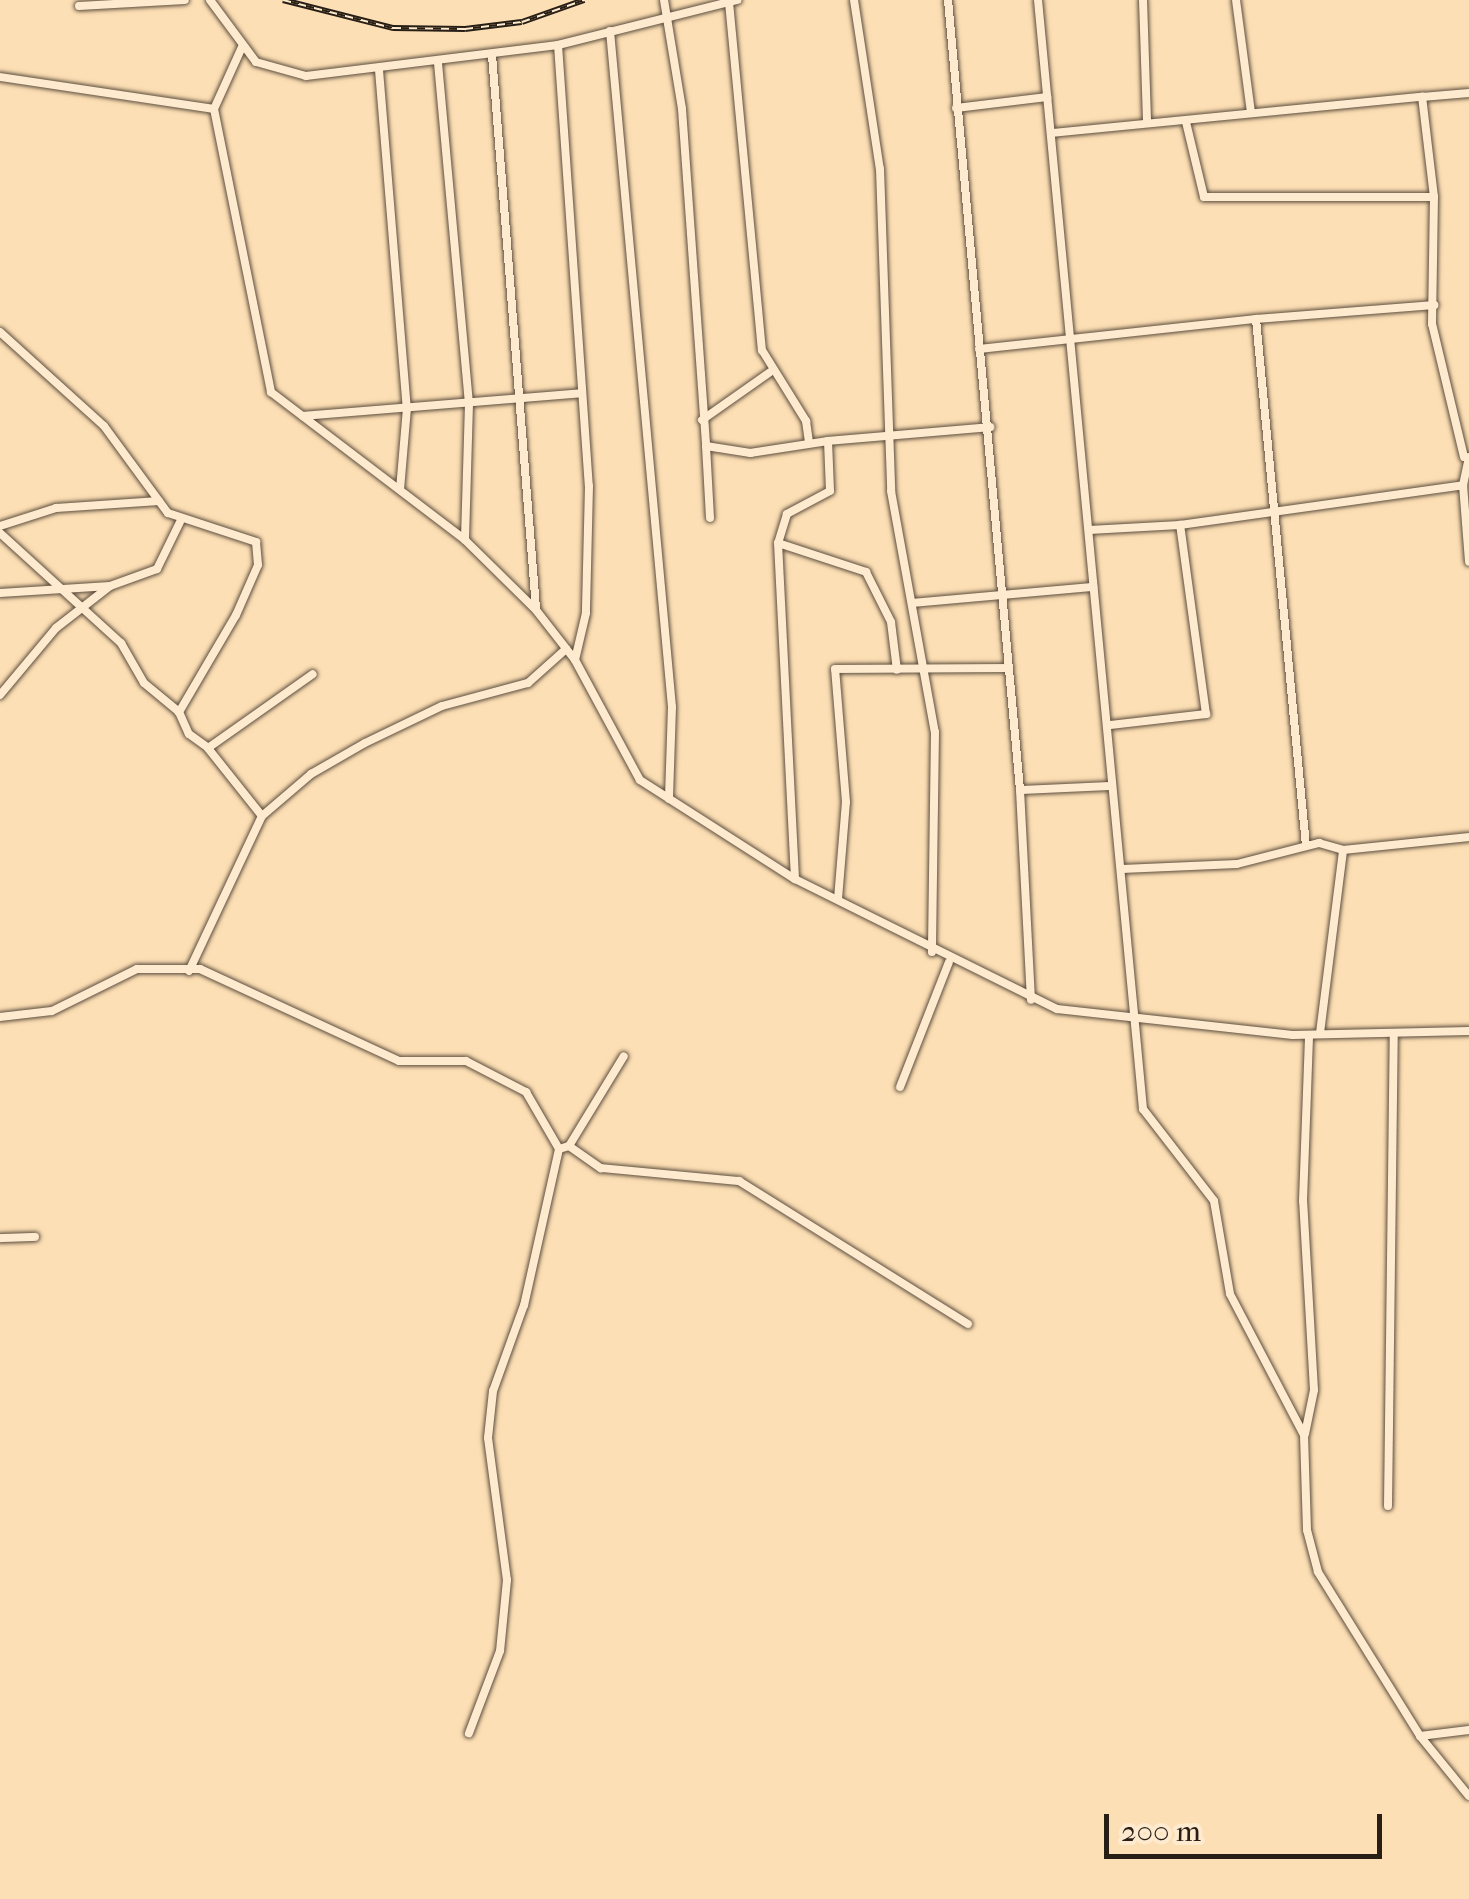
<!DOCTYPE html>
<style>
body{margin:0}
#map{position:relative;width:1469px;height:1899px;overflow:hidden;background:#fddfb5;font-family:"IM FELL French Canon",serif}
div>[style]{position:absolute}
.roads{filter:drop-shadow(0 0 2px #5c4e3e) drop-shadow(0 0 2px #5c4e3e)}
.street>*{height:8px;margin:-4px;padding:0 4px;transform-origin:4px;border-radius:4px;background:#feeacf}
.rail>*{height:6px;margin-top:-3px;transform-origin:0;background:repeating-linear-gradient(90deg,#feeacf 0 8px,#271e16 0 16px);box-sizing:border-box;border-block:2px solid #271e16}
span{translate:-50% -50%;white-space:nowrap;text-align:center;line-height:1.15;-webkit-text-stroke:8px #feeacf;paint-order:stroke}
.scale{position:absolute;left:1104px;top:1814px;width:278px;height:45px;box-sizing:border-box;border:5px solid #271e16;border-top:0;padding-left:12px;font-size:30px;line-height:35px;white-space:nowrap;color:#271e16;-webkit-text-stroke:8px #feeacf;paint-order:stroke}
</style>
<div id="map">
<div class="roads">
<div class="street">
<i style="left:210px;top:0;width:77px;rotate:53.4deg"></i>
<i style="left:256px;top:62px;width:52px;rotate:15.6deg"></i>
<i style="left:306px;top:76px;width:254px;rotate:-7deg"></i>
<i style="left:558px;top:45px;width:185px;rotate:-14.1deg"></i>
<i style="left:664px;top:0;width:110px;rotate:80.6deg"></i>
<i style="left:682px;top:109px;width:338px;rotate:85.9deg"></i>
<i style="left:706px;top:446px;width:45px;rotate:9deg"></i>
<i style="left:750px;top:453px;width:79px;rotate:-8.7deg"></i>
<i style="left:828px;top:441px;width:50px;rotate:87.7deg"></i>
<i style="left:830px;top:491px;width:49px;rotate:151.9deg"></i>
<i style="left:787px;top:514px;width:30px;rotate:107deg"></i>
<i style="left:778px;top:543px;width:336px;rotate:87.1deg"></i>
<i style="left:854px;top:0;width:171px;rotate:81.3deg"></i>
<i style="left:880px;top:169px;width:322px;rotate:88deg"></i>
<i style="left:891px;top:491px;width:245px;rotate:79.7deg"></i>
<i style="left:935px;top:732px;width:220px;rotate:90.8deg"></i>
<i style="left:948px;top:0;width:793px;rotate:84.79deg"></i>
<i style="left:1020px;top:790px;width:210px;rotate:87deg"></i>
<i style="left:1038px;top:0;width:1114px;rotate:84.59deg"></i>
<i style="left:1143px;top:1109px;width:116px;rotate:52.3deg"></i>
<i style="left:1214px;top:1201px;width:94px;rotate:80.2deg"></i>
<i style="left:1230px;top:1294px;width:159px;rotate:62.3deg"></i>
<i style="left:1304px;top:1435px;width:95px;rotate:88.2deg"></i>
<i style="left:1307px;top:1530px;width:43px;rotate:75.3deg"></i>
<i style="left:1318px;top:1572px;width:193px;rotate:58.1deg"></i>
<i style="left:1420px;top:1736px;width:77px;rotate:50.8deg"></i>
<i style="left:1143px;top:0;width:123px;rotate:88.1deg"></i>
<i style="left:1236px;top:0;width:113px;rotate:82.4deg"></i>
<i style="left:729px;top:2px;width:350px;rotate:84.6deg"></i>
<i style="left:762px;top:350px;width:84px;rotate:58.2deg"></i>
<i style="left:806px;top:421px;width:21px;rotate:82deg"></i>
<i style="left:79px;top:6px;width:106px;rotate:-3.2deg"></i>
<i style="left:610px;top:31px;width:679px;rotate:84.76deg"></i>
<i style="left:672px;top:707px;width:92px;rotate:91.9deg"></i>
<i style="left:558px;top:45px;width:442px;rotate:86deg"></i>
<i style="left:589px;top:486px;width:127px;rotate:91.4deg"></i>
<i style="left:586px;top:613px;width:48px;rotate:103.2deg"></i>
<i style="left:242px;top:47px;width:68px;rotate:114.3deg"></i>
<i style="left:214px;top:109px;width:289px;rotate:78.6deg"></i>
<i style="left:271px;top:392px;width:244px;rotate:37.3deg"></i>
<i style="left:465px;top:540px;width:100px;rotate:44.6deg"></i>
<i style="left:536px;top:610px;width:63px;rotate:52deg"></i>
<i style="left:575px;top:660px;width:136px;rotate:61.6deg"></i>
<i style="left:640px;top:780px;width:184px;rotate:32.6deg"></i>
<i style="left:795px;top:879px;width:292px;rotate:26.4deg"></i>
<i style="left:1057px;top:1009px;width:237px;rotate:6.3deg"></i>
<i style="left:1293px;top:1035px;width:176px;rotate:-1.3deg"></i>
<i style="left:492px;top:55px;width:555px;rotate:85.45deg"></i>
<i style="left:438px;top:63px;width:342px;rotate:84.8deg"></i>
<i style="left:469px;top:404px;width:136px;rotate:91.7deg"></i>
<i style="left:379px;top:70px;width:339px;rotate:85.3deg"></i>
<i style="left:407px;top:408px;width:81px;rotate:94.9deg"></i>
<i style="left:0;top:77px;width:216px;rotate:8.5deg"></i>
<i style="left:956px;top:108px;width:92px;rotate:-6.9deg"></i>
<i style="left:1186px;top:122px;width:77px;rotate:76.5deg"></i>
<i style="left:1204px;top:197px;width:230px"></i>
<i style="left:1052px;top:133px;width:372px;rotate:-5.6deg"></i>
<i style="left:1256px;top:319px;width:179px;rotate:-4.5deg"></i>
<i style="left:0;top:332px;width:140px;rotate:42.1deg"></i>
<i style="left:104px;top:426px;width:108px;rotate:53.7deg"></i>
<i style="left:168px;top:513px;width:93px;rotate:18.2deg"></i>
<i style="left:256px;top:542px;width:23px;rotate:85deg"></i>
<i style="left:258px;top:565px;width:55px;rotate:113.7deg"></i>
<i style="left:236px;top:615px;width:113px;rotate:120.4deg"></i>
<i style="left:179px;top:712px;width:24px;rotate:66deg"></i>
<i style="left:189px;top:734px;width:24px;rotate:36deg"></i>
<i style="left:208px;top:748px;width:128px;rotate:-35.2deg"></i>
<i style="left:979px;top:349px;width:279px;rotate:-6.2deg"></i>
<i style="left:1256px;top:319px;width:529px;rotate:84.58deg"></i>
<i style="left:303px;top:416px;width:278px;rotate:-4.7deg"></i>
<i style="left:702px;top:420px;width:83px;rotate:-35.2deg"></i>
<i style="left:828px;top:441px;width:163px;rotate:-4.9deg"></i>
<i style="left:706px;top:446px;width:72px;rotate:86.8deg"></i>
<i style="left:1464px;top:457px;width:137px;rotate:-103.5deg"></i>
<i style="left:1432px;top:324px;width:127px;rotate:-89.1deg"></i>
<i style="left:1434px;top:197px;width:101px;rotate:-96.8deg"></i>
<i style="left:1422px;top:97px;width:47px;rotate:-4.9deg"></i>
<i style="left:1469px;top:457px;width:29px;rotate:102deg"></i>
<i style="left:1463px;top:485px;width:77px;rotate:85.5deg"></i>
<i style="left:0;top:526px;width:59px;rotate:-17.8deg"></i>
<i style="left:56px;top:508px;width:103px;rotate:-3.9deg"></i>
<i style="left:1089px;top:530px;width:91px;rotate:-3.1deg"></i>
<i style="left:1180px;top:525px;width:286px;rotate:-8deg"></i>
<i style="left:0;top:533px;width:164px;rotate:42.3deg"></i>
<i style="left:121px;top:643px;width:46px;rotate:60.1deg"></i>
<i style="left:144px;top:683px;width:45px;rotate:39.6deg"></i>
<i style="left:778px;top:543px;width:93px;rotate:18.2deg"></i>
<i style="left:866px;top:572px;width:56px;rotate:63.4deg"></i>
<i style="left:891px;top:622px;width:48px;rotate:82.9deg"></i>
<i style="left:0;top:593px;width:110px;rotate:-3.6deg"></i>
<i style="left:110px;top:586px;width:50px;rotate:-19.9deg"></i>
<i style="left:157px;top:569px;width:52px;rotate:-63.9deg"></i>
<i style="left:913px;top:603px;width:181px;rotate:-5.1deg"></i>
<i style="left:0;top:695px;width:87px;rotate:-50.1deg"></i>
<i style="left:56px;top:628px;width:68px;rotate:-37.9deg"></i>
<i style="left:1110px;top:725px;width:97px;rotate:-6.5deg"></i>
<i style="left:1206px;top:714px;width:191px;rotate:-97.8deg"></i>
<i style="left:1020px;top:790px;width:91px;rotate:-2.5deg"></i>
<i style="left:262px;top:816px;width:65px;rotate:-40.6deg"></i>
<i style="left:311px;top:774px;width:62px;rotate:-29.9deg"></i>
<i style="left:365px;top:743px;width:85px;rotate:-25.7deg"></i>
<i style="left:442px;top:706px;width:89px;rotate:-15deg"></i>
<i style="left:528px;top:683px;width:51px;rotate:-41.8deg"></i>
<i style="left:1122px;top:869px;width:115px;rotate:-2.5deg"></i>
<i style="left:1237px;top:864px;width:85px;rotate:-14.4deg"></i>
<i style="left:1319px;top:843px;width:25px;rotate:16deg"></i>
<i style="left:1343px;top:850px;width:127px;rotate:-5.9deg"></i>
<i style="left:838px;top:899px;width:97px;rotate:-85.3deg"></i>
<i style="left:846px;top:802px;width:133px;rotate:-94.7deg"></i>
<i style="left:835px;top:669px;width:172px;rotate:-0.3deg"></i>
<i style="left:189px;top:971px;width:171px;rotate:-64.8deg"></i>
<i style="left:262px;top:816px;width:87px;rotate:-128.5deg"></i>
<i style="left:0;top:1017px;width:52px;rotate:-6.6deg"></i>
<i style="left:52px;top:1011px;width:95px;rotate:-26.3deg"></i>
<i style="left:137px;top:969px;width:63px"></i>
<i style="left:200px;top:969px;width:219px;rotate:24.8deg"></i>
<i style="left:399px;top:1061px;width:67px"></i>
<i style="left:466px;top:1061px;width:68px;rotate:27.3deg"></i>
<i style="left:526px;top:1092px;width:66px;rotate:59.9deg"></i>
<i style="left:559px;top:1149px;width:160px;rotate:102.6deg"></i>
<i style="left:524px;top:1305px;width:91px;rotate:109.8deg"></i>
<i style="left:493px;top:1391px;width:47px;rotate:96.1deg"></i>
<i style="left:488px;top:1438px;width:143px;rotate:82.4deg"></i>
<i style="left:507px;top:1580px;width:71px;rotate:95.6deg"></i>
<i style="left:500px;top:1651px;width:88px;rotate:110.7deg"></i>
<i style="left:1320px;top:1033px;width:184px;rotate:-82.8deg"></i>
<i style="left:900px;top:1087px;width:134px;rotate:-68.6deg"></i>
<i style="left:569px;top:1146px;width:105px;rotate:-58.6deg"></i>
<i style="left:559px;top:1149px;width:10px;rotate:-17deg"></i>
<i style="left:569px;top:1146px;width:39px;rotate:35deg"></i>
<i style="left:601px;top:1168px;width:139px;rotate:5.4deg"></i>
<i style="left:739px;top:1181px;width:270px;rotate:32deg"></i>
<i style="left:0;top:1238px;width:35px;rotate:-2deg"></i>
<i style="left:1305px;top:1434px;width:45px;rotate:-78.4deg"></i>
<i style="left:1314px;top:1390px;width:189px;rotate:-93.3deg"></i>
<i style="left:1303px;top:1201px;width:166px;rotate:-87.9deg"></i>
<i style="left:1388px;top:1506px;width:470px;rotate:-89.3deg"></i>
<i style="left:1420px;top:1736px;width:49px;rotate:-7deg"></i>
</div>
</div>
<div class="rail">
<i style="left:283px;top:0;width:114px;rotate:14.3deg"></i>
<i style="left:393px;top:28px;width:72px;rotate:0.8deg"></i>
<i style="left:465px;top:29px;width:57px;rotate:-7deg"></i>
<i style="left:522px;top:22px;width:66px;rotate:-19.5deg"></i>
</div>
<div class="scale">200 m</div>
</div>
